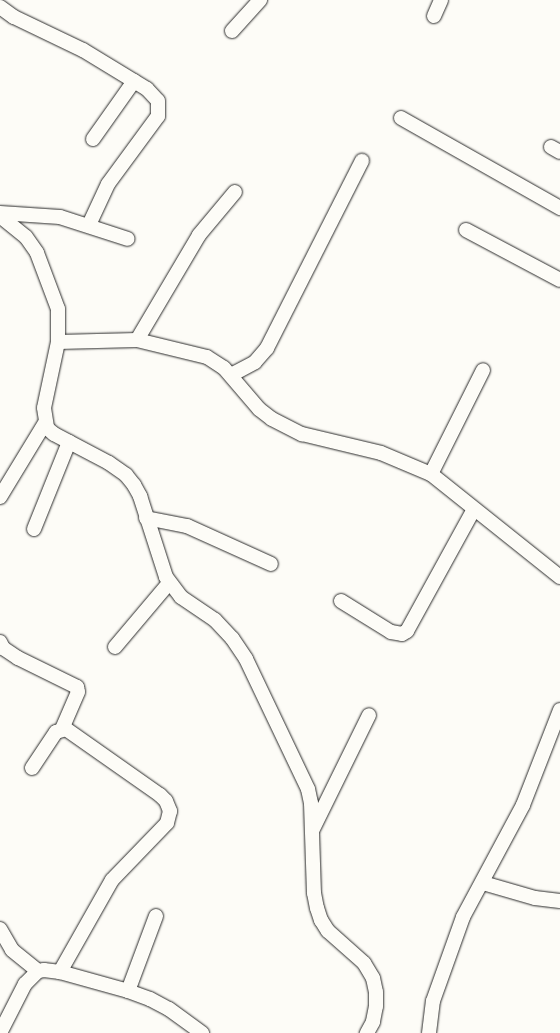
<!DOCTYPE html>
<style>
body{margin:0}
#map{position:relative;width:560px;height:1033px;overflow:hidden;background:#fdfcf7;font-family:Mynerve,sans-serif}
div>[style]{position:absolute}
.roads{filter:drop-shadow(0 0 1px #2b2b2b) drop-shadow(0 0 1px #2b2b2b)}
.street>*{height:14px;margin:-7px;padding:0 7px;transform-origin:7px;border-radius:7px;background:#fdfcf7}
span{translate:-50% -50%;white-space:nowrap;text-align:center;line-height:1.15;-webkit-text-stroke:4px #fdfcf7;paint-order:stroke}
</style>
<div id="map">
<div class="roads">
<div class="street">
<i style="left:0;top:7px;width:17px;rotate:36deg"></i>
<i style="left:14px;top:17px;width:76px;rotate:25.6deg"></i>
<i style="left:83px;top:50px;width:75px;rotate:31.4deg"></i>
<i style="left:147px;top:89px;width:16px;rotate:47deg"></i>
<i style="left:158px;top:101px;width:15px;rotate:90deg"></i>
<i style="left:158px;top:116px;width:84px;rotate:126.3deg"></i>
<i style="left:108px;top:184px;width:45px;rotate:114.9deg"></i>
<i style="left:434px;top:16px;width:17px;rotate:-66deg"></i>
<i style="left:232px;top:31px;width:42px;rotate:-47.9deg"></i>
<i style="left:401px;top:118px;width:183px;rotate:29.5deg"></i>
<i style="left:93px;top:139px;width:71px;rotate:-54.7deg"></i>
<i style="left:551px;top:147px;width:10px;rotate:29deg"></i>
<i style="left:0;top:213px;width:60px;rotate:3.8deg"></i>
<i style="left:60px;top:217px;width:71px;rotate:17.9deg"></i>
<i style="left:0;top:216px;width:33px;rotate:39deg"></i>
<i style="left:26px;top:237px;width:19px;rotate:55deg"></i>
<i style="left:37px;top:253px;width:60px;rotate:69.4deg"></i>
<i style="left:58px;top:309px;width:33px;rotate:90deg"></i>
<i style="left:58px;top:342px;width:67px;rotate:102deg"></i>
<i style="left:44px;top:408px;width:20px;rotate:81deg"></i>
<i style="left:47px;top:428px;width:9px;rotate:41deg"></i>
<i style="left:54px;top:434px;width:62px;rotate:27.8deg"></i>
<i style="left:109px;top:463px;width:21px;rotate:35deg"></i>
<i style="left:126px;top:475px;width:13px;rotate:51deg"></i>
<i style="left:134px;top:485px;width:13px;rotate:61deg"></i>
<i style="left:140px;top:496px;width:85px;rotate:72.2deg"></i>
<i style="left:166px;top:577px;width:25px;rotate:53deg"></i>
<i style="left:181px;top:597px;width:41px;rotate:34.1deg"></i>
<i style="left:215px;top:620px;width:25px;rotate:47deg"></i>
<i style="left:232px;top:638px;width:25px;rotate:56deg"></i>
<i style="left:246px;top:659px;width:144px;rotate:64.5deg"></i>
<i style="left:308px;top:789px;width:14px;rotate:78deg"></i>
<i style="left:311px;top:803px;width:90px;rotate:88.1deg"></i>
<i style="left:314px;top:893px;width:15px;rotate:79deg"></i>
<i style="left:317px;top:908px;width:13px;rotate:72deg"></i>
<i style="left:321px;top:920px;width:13px;rotate:58deg"></i>
<i style="left:328px;top:931px;width:48px;rotate:41.6deg"></i>
<i style="left:364px;top:963px;width:17px;rotate:59deg"></i>
<i style="left:373px;top:978px;width:14px;rotate:78deg"></i>
<i style="left:376px;top:992px;width:14px;rotate:90deg"></i>
<i style="left:376px;top:1006px;width:16px;rotate:101deg"></i>
<i style="left:373px;top:1022px;width:13px;rotate:119deg"></i>
<i style="left:466px;top:230px;width:106px;rotate:28deg"></i>
<i style="left:137px;top:340px;width:122px;rotate:-59.4deg"></i>
<i style="left:199px;top:235px;width:56px;rotate:-50.1deg"></i>
<i style="left:58px;top:342px;width:79px;rotate:-1.5deg"></i>
<i style="left:137px;top:340px;width:72px;rotate:13.7deg"></i>
<i style="left:207px;top:357px;width:20px;rotate:33deg"></i>
<i style="left:224px;top:368px;width:54px;rotate:49.5deg"></i>
<i style="left:259px;top:409px;width:16px;rotate:38deg"></i>
<i style="left:272px;top:419px;width:34px;rotate:27deg"></i>
<i style="left:302px;top:434px;width:81px;rotate:13.5deg"></i>
<i style="left:381px;top:453px;width:54px;rotate:22.8deg"></i>
<i style="left:431px;top:474px;width:165px;rotate:38.6deg"></i>
<i style="left:231px;top:375px;width:27px;rotate:-28deg"></i>
<i style="left:255px;top:362px;width:18px;rotate:-49deg"></i>
<i style="left:267px;top:348px;width:210px;rotate:-63.1deg"></i>
<i style="left:431px;top:474px;width:116px;rotate:-63.4deg"></i>
<i style="left:0;top:497px;width:87px;rotate:-58.7deg"></i>
<i style="left:146px;top:518px;width:42px;rotate:11deg"></i>
<i style="left:187px;top:526px;width:92px;rotate:24.3deg"></i>
<i style="left:34px;top:529px;width:94px;rotate:-68.1deg"></i>
<i style="left:341px;top:601px;width:59px;rotate:31.8deg"></i>
<i style="left:391px;top:632px;width:11px;rotate:10deg"></i>
<i style="left:402px;top:634px;width:6px;rotate:-31deg"></i>
<i style="left:407px;top:631px;width:139px;rotate:-61.2deg"></i>
<i style="left:0;top:642px;width:7px;rotate:63deg"></i>
<i style="left:3px;top:648px;width:18px;rotate:34deg"></i>
<i style="left:18px;top:658px;width:66px;rotate:26.2deg"></i>
<i style="left:77px;top:687px;width:5px;rotate:79deg"></i>
<i style="left:78px;top:692px;width:40px;rotate:113.4deg"></i>
<i style="left:115px;top:647px;width:84px;rotate:-49.8deg"></i>
<i style="left:32px;top:768px;width:43px;rotate:-56.3deg"></i>
<i style="left:56px;top:732px;width:10px;rotate:-17deg"></i>
<i style="left:66px;top:729px;width:115px;rotate:35.1deg"></i>
<i style="left:160px;top:795px;width:8px;rotate:45deg"></i>
<i style="left:166px;top:801px;width:11px;rotate:68deg"></i>
<i style="left:170px;top:811px;width:12px;rotate:104deg"></i>
<i style="left:167px;top:823px;width:79px;rotate:134deg"></i>
<i style="left:112px;top:880px;width:106px;rotate:119.5deg"></i>
<i style="left:312px;top:831px;width:129px;rotate:-63.8deg"></i>
<i style="left:483px;top:883px;width:54px;rotate:16.1deg"></i>
<i style="left:535px;top:898px;width:25px;rotate:7deg"></i>
<i style="left:0;top:929px;width:24px;rotate:60deg"></i>
<i style="left:12px;top:950px;width:33px;rotate:39deg"></i>
<i style="left:128px;top:991px;width:80px;rotate:-69.5deg"></i>
<i style="left:0;top:1033px;width:55px;rotate:-63deg"></i>
<i style="left:25px;top:984px;width:18px;rotate:-45deg"></i>
<i style="left:38px;top:971px;width:6px;rotate:-9deg"></i>
<i style="left:44px;top:970px;width:16px;rotate:7deg"></i>
<i style="left:60px;top:972px;width:71px;rotate:15.6deg"></i>
<i style="left:128px;top:991px;width:23px;rotate:20deg"></i>
<i style="left:150px;top:999px;width:21px;rotate:28deg"></i>
<i style="left:169px;top:1009px;width:41px;rotate:36deg"></i>
<i style="left:429px;top:1033px;width:32px;rotate:-83deg"></i>
<i style="left:433px;top:1001px;width:89px;rotate:-70.3deg"></i>
<i style="left:463px;top:917px;width:127px;rotate:-61.8deg"></i>
<i style="left:523px;top:805px;width:102px;rotate:-68.7deg"></i>
</div>
</div>
</div>
